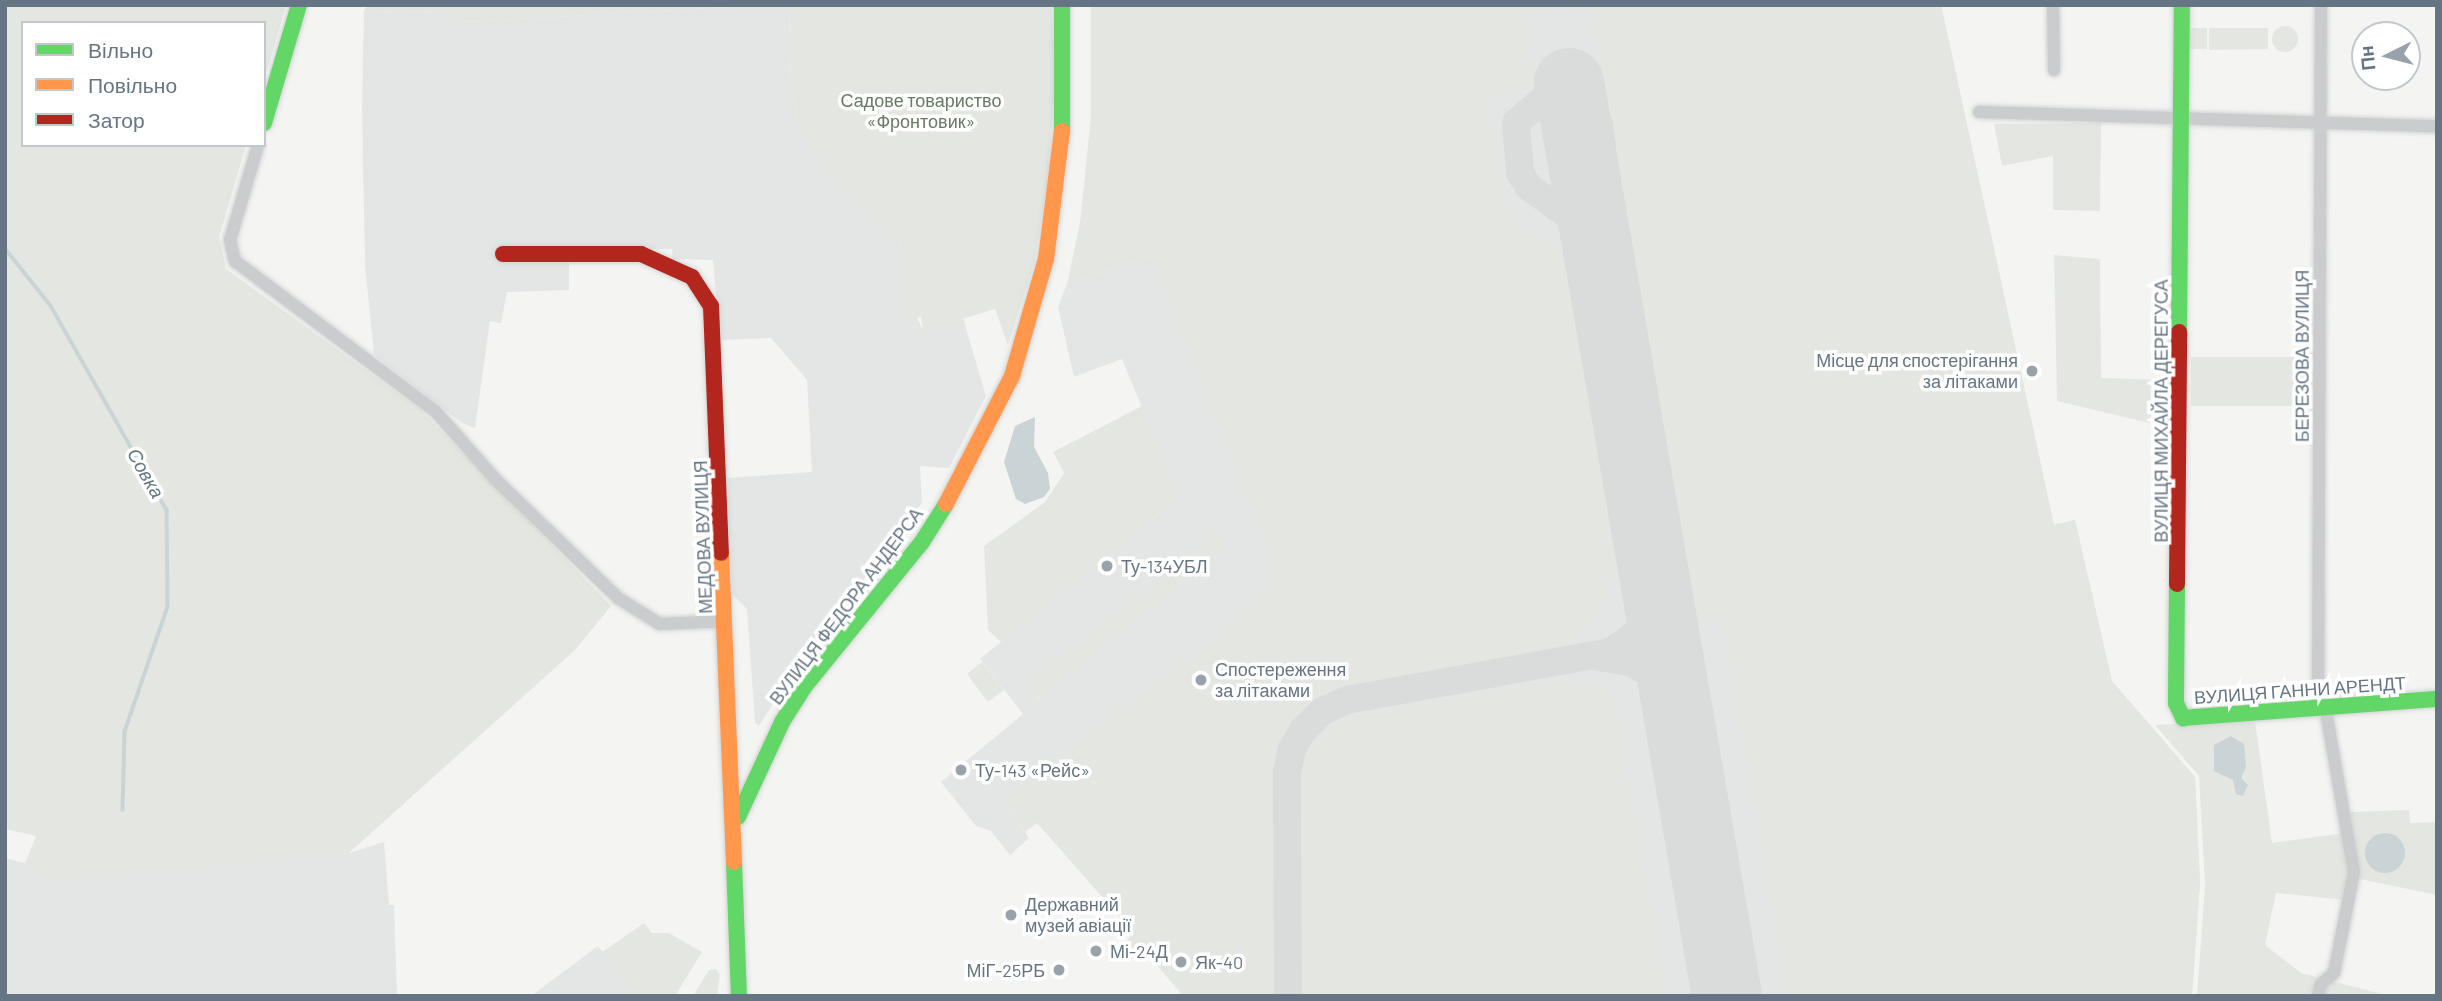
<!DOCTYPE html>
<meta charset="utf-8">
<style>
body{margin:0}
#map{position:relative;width:2442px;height:1001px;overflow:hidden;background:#f4f5f3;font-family:Barlow,sans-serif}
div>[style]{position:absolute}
.built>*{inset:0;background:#e4e6e5}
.green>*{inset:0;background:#e4e7e1}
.round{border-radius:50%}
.water>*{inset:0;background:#cad3d5}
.stream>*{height:3.5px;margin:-1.75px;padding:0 1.75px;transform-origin:1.75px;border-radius:1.75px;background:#cad3d5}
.taxiway>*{height:28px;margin:-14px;padding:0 14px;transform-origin:14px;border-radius:14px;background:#dadcdb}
.runway>*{height:70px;margin:-35px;padding:0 35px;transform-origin:35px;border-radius:35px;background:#dadcdb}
.roads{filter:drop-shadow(0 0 2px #d2d3d4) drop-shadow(0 0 2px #d2d3d4)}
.street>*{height:12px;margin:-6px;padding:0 6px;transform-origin:6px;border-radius:6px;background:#cacccd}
.fast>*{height:16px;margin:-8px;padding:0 8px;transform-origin:8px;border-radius:8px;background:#63d668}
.slow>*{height:16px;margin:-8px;padding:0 8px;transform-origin:8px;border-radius:8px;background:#ff974d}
.jam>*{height:16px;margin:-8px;padding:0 8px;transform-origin:8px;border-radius:8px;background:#b3261e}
.dots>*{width:19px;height:19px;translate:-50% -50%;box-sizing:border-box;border:4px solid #fff;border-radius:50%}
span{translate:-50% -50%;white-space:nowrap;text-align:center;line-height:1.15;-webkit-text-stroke:7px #fff;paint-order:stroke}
.park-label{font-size:18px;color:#677a63}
.street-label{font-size:18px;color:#657583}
.poi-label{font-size:18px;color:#657583}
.right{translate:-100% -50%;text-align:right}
.left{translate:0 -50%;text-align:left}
.water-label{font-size:19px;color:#60777f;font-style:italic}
.frame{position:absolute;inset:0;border:7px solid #657583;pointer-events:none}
.legend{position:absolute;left:21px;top:21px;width:245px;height:126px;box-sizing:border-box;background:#fff;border:2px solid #c1c8cd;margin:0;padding:9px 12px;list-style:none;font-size:21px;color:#657583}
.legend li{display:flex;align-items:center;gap:14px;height:35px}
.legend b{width:35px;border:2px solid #c1c8cd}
.north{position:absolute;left:2351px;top:21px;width:70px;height:70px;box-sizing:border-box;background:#fff;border:2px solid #c1c8cd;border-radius:50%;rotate:264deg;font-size:19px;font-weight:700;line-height:28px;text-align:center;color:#657583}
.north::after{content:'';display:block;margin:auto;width:24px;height:32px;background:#97a2aa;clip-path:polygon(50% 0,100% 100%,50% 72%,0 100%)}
</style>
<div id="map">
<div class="built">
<i style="clip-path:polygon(763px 5px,789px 5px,791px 86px,798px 125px,813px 150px,900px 243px,907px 296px,923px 330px,963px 318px,986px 396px,949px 468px,920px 466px,922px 503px,791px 675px,759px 726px,755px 723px,747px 609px,732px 594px,726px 478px,812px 472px,807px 380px,771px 338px,720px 340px,713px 260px,673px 259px,672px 249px,569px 249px,569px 290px,507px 292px,501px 323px,490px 321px,475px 428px,462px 423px,374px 355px,365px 265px,362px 107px,364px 11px,441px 13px,465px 22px)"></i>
<i style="clip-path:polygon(evenodd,1277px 5px,1941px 5px,2054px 525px,2075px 520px,2112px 681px,2195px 777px,2200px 883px,2192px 996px,1228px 996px,1228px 895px,1001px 798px,1029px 838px,1010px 855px,991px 831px,976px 826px,941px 782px,1023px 714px,980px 659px,1179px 498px,1122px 359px,1074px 377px,1058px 307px,1067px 284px,1152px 256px,1277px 5px,1216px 535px,1038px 699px,1037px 699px,1026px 685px,1216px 535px)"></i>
<i style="clip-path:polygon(384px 842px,389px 905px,394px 905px,397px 996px,5px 996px,5px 858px,25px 863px,42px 878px,349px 853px)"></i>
<i style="clip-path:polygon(598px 946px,635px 996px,531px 996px)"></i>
</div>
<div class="green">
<i style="clip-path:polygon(5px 5px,286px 5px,264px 81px,264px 23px,23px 23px,23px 145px,246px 145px,219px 237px,226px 269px,421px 410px,611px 606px,575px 650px,349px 853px,56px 881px,42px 878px,25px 863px,36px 836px,5px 829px)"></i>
<i style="clip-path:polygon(367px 5px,763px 5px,465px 22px,441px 13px,364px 11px)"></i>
<i style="clip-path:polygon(789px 5px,1051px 5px,1055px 76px,1048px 179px,1034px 264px,1008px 345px,995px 309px,923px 331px,921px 317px,907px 320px,900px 243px,813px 150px,798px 125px,791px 86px)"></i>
<i style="clip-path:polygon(1091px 5px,1575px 5px,1524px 14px,1537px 88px,1486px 99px,1508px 220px,1565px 251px,1619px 564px,1598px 614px,1570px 640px,1553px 648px,1345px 685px,1320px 694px,1293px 717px,1277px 742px,1272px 765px,1272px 996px,1183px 996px,1152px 959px,1124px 946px,1133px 932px,1037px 823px,1025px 832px,1001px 798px,1222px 635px,1282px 581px,1152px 256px,1067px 284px,1080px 223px,1091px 116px)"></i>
<i style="clip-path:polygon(1589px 5px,1941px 5px,2054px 525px,2075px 520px,2112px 681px,2195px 777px,2200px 883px,2192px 996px,1788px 996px,1722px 620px,1697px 624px)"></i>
<i class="round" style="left:2272px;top:26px;width:26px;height:26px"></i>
<i style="clip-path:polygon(2189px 28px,2207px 28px,2207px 49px,2189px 49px)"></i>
<i style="clip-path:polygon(2209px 28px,2268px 28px,2268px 49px,2209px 50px)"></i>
<i style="clip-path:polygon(2101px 123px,2100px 211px,2053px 210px,2053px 156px,2002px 166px,1994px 124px)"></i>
<i style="clip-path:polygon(2054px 255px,2100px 259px,2101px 378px,2167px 380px,2170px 428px,2057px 401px)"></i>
<i style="clip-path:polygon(2191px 357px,2309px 357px,2309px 406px,2191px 406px)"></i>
<i style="clip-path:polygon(1142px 406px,1179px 498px,1001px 642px,988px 630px,984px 546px,1045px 502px,1064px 473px,1053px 452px)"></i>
<i style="clip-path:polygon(1216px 534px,1227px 549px,1037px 699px,1026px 685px)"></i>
<i style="clip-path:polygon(982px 662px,1004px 690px,988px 702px,967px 674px)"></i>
<i style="clip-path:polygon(1558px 680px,1597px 686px,1614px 697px,1666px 996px,1303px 996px,1303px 772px,1312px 745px,1331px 725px,1350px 716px)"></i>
<i style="clip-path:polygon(2255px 720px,2272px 843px,2344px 833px,2351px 870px,2346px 900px,2276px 893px,2265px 945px,2301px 973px,2390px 996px,2197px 996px,2205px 885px,2199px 776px,2155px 725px)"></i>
<i style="clip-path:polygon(2409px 810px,2410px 823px,2437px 822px,2437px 895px,2360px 879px,2348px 812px)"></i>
<i style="clip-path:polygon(644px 923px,652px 933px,669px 933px,702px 952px,675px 996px,635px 996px,602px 952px)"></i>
<i style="clip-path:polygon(716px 969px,720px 975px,717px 996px,693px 996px,709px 970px)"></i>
</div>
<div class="water">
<i style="clip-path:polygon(1035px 417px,1034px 447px,1048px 473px,1050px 489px,1044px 497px,1025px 504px,1016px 499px,1004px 462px,1015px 426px)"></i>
<i style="clip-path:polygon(2231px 736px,2244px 744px,2246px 767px,2241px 778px,2248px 785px,2243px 796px,2236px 794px,2233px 780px,2214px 771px,2214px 745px)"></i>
<i class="round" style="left:2365px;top:833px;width:40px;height:40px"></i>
</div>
<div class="stream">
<i style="left:5px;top:248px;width:74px;rotate:51.6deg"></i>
<i style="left:51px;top:306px;width:235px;rotate:60.4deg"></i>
<i style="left:167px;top:510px;width:97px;rotate:89.4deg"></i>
<i style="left:168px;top:607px;width:132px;rotate:109deg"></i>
<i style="left:125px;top:732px;width:78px;rotate:91.5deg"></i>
</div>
<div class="taxiway">
<i style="left:1590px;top:200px;width:55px;rotate:-77.5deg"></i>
<i style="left:1602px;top:146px;width:21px;rotate:-98deg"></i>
<i style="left:1599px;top:125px;width:34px;rotate:-133deg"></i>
<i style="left:1576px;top:100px;width:19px;rotate:-171deg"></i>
<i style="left:1557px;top:97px;width:16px;rotate:166deg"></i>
<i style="left:1541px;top:101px;width:33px;rotate:139deg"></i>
<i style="left:1516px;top:123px;width:50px;rotate:85.4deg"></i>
<i style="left:1520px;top:173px;width:17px;rotate:57deg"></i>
<i style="left:1529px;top:187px;width:63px;rotate:36deg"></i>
<i style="left:1580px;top:224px;width:43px;rotate:62.2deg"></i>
<i style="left:1598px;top:657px;width:32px;rotate:9deg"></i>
<i style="left:1630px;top:662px;width:29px;rotate:29deg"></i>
<i style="left:1655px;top:676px;width:48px;rotate:60.3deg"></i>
<i style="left:1288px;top:996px;width:224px;rotate:-90.3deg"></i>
<i style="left:1287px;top:772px;width:24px;rotate:-78deg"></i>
<i style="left:1292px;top:749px;width:22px;rotate:-60deg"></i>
<i style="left:1303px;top:730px;width:25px;rotate:-45deg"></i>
<i style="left:1321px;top:712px;width:29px;rotate:-25deg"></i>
<i style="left:1347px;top:700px;width:268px;rotate:-10.3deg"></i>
<i style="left:1611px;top:652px;width:31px;rotate:-37deg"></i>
<i style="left:1636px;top:633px;width:27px;rotate:-57deg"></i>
<i style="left:1651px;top:610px;width:27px;rotate:-82deg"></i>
<i style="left:1655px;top:583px;width:29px;rotate:-98deg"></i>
</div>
<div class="runway">
<i style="left:1569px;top:83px;width:927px;rotate:80.18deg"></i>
</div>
<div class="roads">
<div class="street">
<i style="left:2053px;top:5px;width:65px;rotate:89.1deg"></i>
<i style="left:1979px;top:112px;width:458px;rotate:1.8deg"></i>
<i style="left:258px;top:145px;width:99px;rotate:106.4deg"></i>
<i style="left:230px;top:240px;width:22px;rotate:77deg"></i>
<i style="left:235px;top:261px;width:251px;rotate:36.9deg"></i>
<i style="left:436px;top:412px;width:91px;rotate:48.6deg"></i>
<i style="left:496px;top:480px;width:170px;rotate:44deg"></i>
<i style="left:618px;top:598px;width:49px;rotate:31.8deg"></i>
<i style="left:660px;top:624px;width:66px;rotate:-2.6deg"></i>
<i style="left:2318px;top:707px;width:702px;rotate:-89.76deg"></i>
<i style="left:2318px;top:996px;width:12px;rotate:-76deg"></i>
<i style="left:2321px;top:984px;width:17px;rotate:-40deg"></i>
<i style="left:2334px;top:973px;width:103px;rotate:-78.8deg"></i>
<i style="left:2354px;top:872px;width:169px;rotate:-99.9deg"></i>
</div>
<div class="fast">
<i style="left:264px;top:123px;width:123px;rotate:-73.5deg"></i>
<i style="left:1062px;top:131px;width:126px;rotate:-90deg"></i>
<i style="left:2179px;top:332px;width:327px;rotate:-89.5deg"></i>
<i style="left:2177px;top:584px;width:119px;rotate:90.5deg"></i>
<i style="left:2176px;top:703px;width:17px;rotate:65deg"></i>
<i style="left:2183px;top:718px;width:255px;rotate:-4.3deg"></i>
<i style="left:738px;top:817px;width:105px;rotate:-65.1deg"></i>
<i style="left:782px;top:722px;width:43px;rotate:-57.4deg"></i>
<i style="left:805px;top:686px;width:186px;rotate:-50.9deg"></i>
<i style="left:922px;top:542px;width:45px;rotate:-57.7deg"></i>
<i style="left:734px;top:862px;width:134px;rotate:87.9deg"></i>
</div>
<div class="slow">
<i style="left:946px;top:504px;width:144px;rotate:-62.7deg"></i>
<i style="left:1012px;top:376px;width:122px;rotate:-73.8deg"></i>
<i style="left:1046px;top:259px;width:129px;rotate:-82.9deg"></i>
<i style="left:721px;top:553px;width:309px;rotate:87.6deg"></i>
</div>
<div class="jam">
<i style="left:503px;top:254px;width:138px"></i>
<i style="left:641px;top:254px;width:56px;rotate:24.3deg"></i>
<i style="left:692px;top:277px;width:35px;rotate:57deg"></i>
<i style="left:711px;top:306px;width:247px;rotate:87.7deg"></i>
<i style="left:2177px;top:584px;width:252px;rotate:-89.5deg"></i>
</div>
</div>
<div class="dots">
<i style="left:2032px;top:371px;background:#97a2aa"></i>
<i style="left:1107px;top:566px;background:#97a2aa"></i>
<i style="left:1201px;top:680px;background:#97a2aa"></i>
<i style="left:961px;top:770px;background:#97a2aa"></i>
<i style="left:1011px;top:915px;background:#97a2aa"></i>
<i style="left:1096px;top:951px;background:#97a2aa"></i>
<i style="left:1181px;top:962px;background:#97a2aa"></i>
<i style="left:1059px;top:970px;background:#97a2aa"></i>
</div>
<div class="park-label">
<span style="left:921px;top:111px">Садове товариство<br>«Фронтовик»</span>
</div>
<div class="street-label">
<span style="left:2302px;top:356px;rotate:-90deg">БЕРЕЗОВА ВУЛИЦЯ</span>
<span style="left:2161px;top:411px;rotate:-90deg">ВУЛИЦЯ МИХАЙЛА ДЕРЕГУСА</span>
<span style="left:703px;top:537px;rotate:-92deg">МЕДОВА ВУЛИЦЯ</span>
<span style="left:846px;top:606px;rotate:-53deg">ВУЛИЦЯ ФЕДОРА АНДЕРСА</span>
<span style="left:2300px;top:690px;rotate:-4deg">ВУЛИЦЯ ГАННИ АРЕНДТ</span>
</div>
<div class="poi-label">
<span class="right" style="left:2018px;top:371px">Місце для спостерігання<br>за літаками</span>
<span class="left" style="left:1121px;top:566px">Ту-134УБЛ</span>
<span class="left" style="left:1215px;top:680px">Спостереження<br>за літаками</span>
<span class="left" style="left:975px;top:770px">Ту-143 «Рейс»</span>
<span class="left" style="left:1025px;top:915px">Державний<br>музей авіації</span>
<span class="left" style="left:1110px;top:951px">Мі-24Д</span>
<span class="left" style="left:1195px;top:962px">Як-40</span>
<span class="right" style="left:1045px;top:970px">МіГ-25РБ</span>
</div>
<div class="water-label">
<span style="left:146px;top:473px;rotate:60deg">Совка</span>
</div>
<div class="frame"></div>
<ul class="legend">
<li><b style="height:9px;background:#63d668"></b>Вільно</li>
<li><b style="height:9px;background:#ff974d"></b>Повільно</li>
<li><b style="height:9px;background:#b3261e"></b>Затор</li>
</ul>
<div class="north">Пн</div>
</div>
